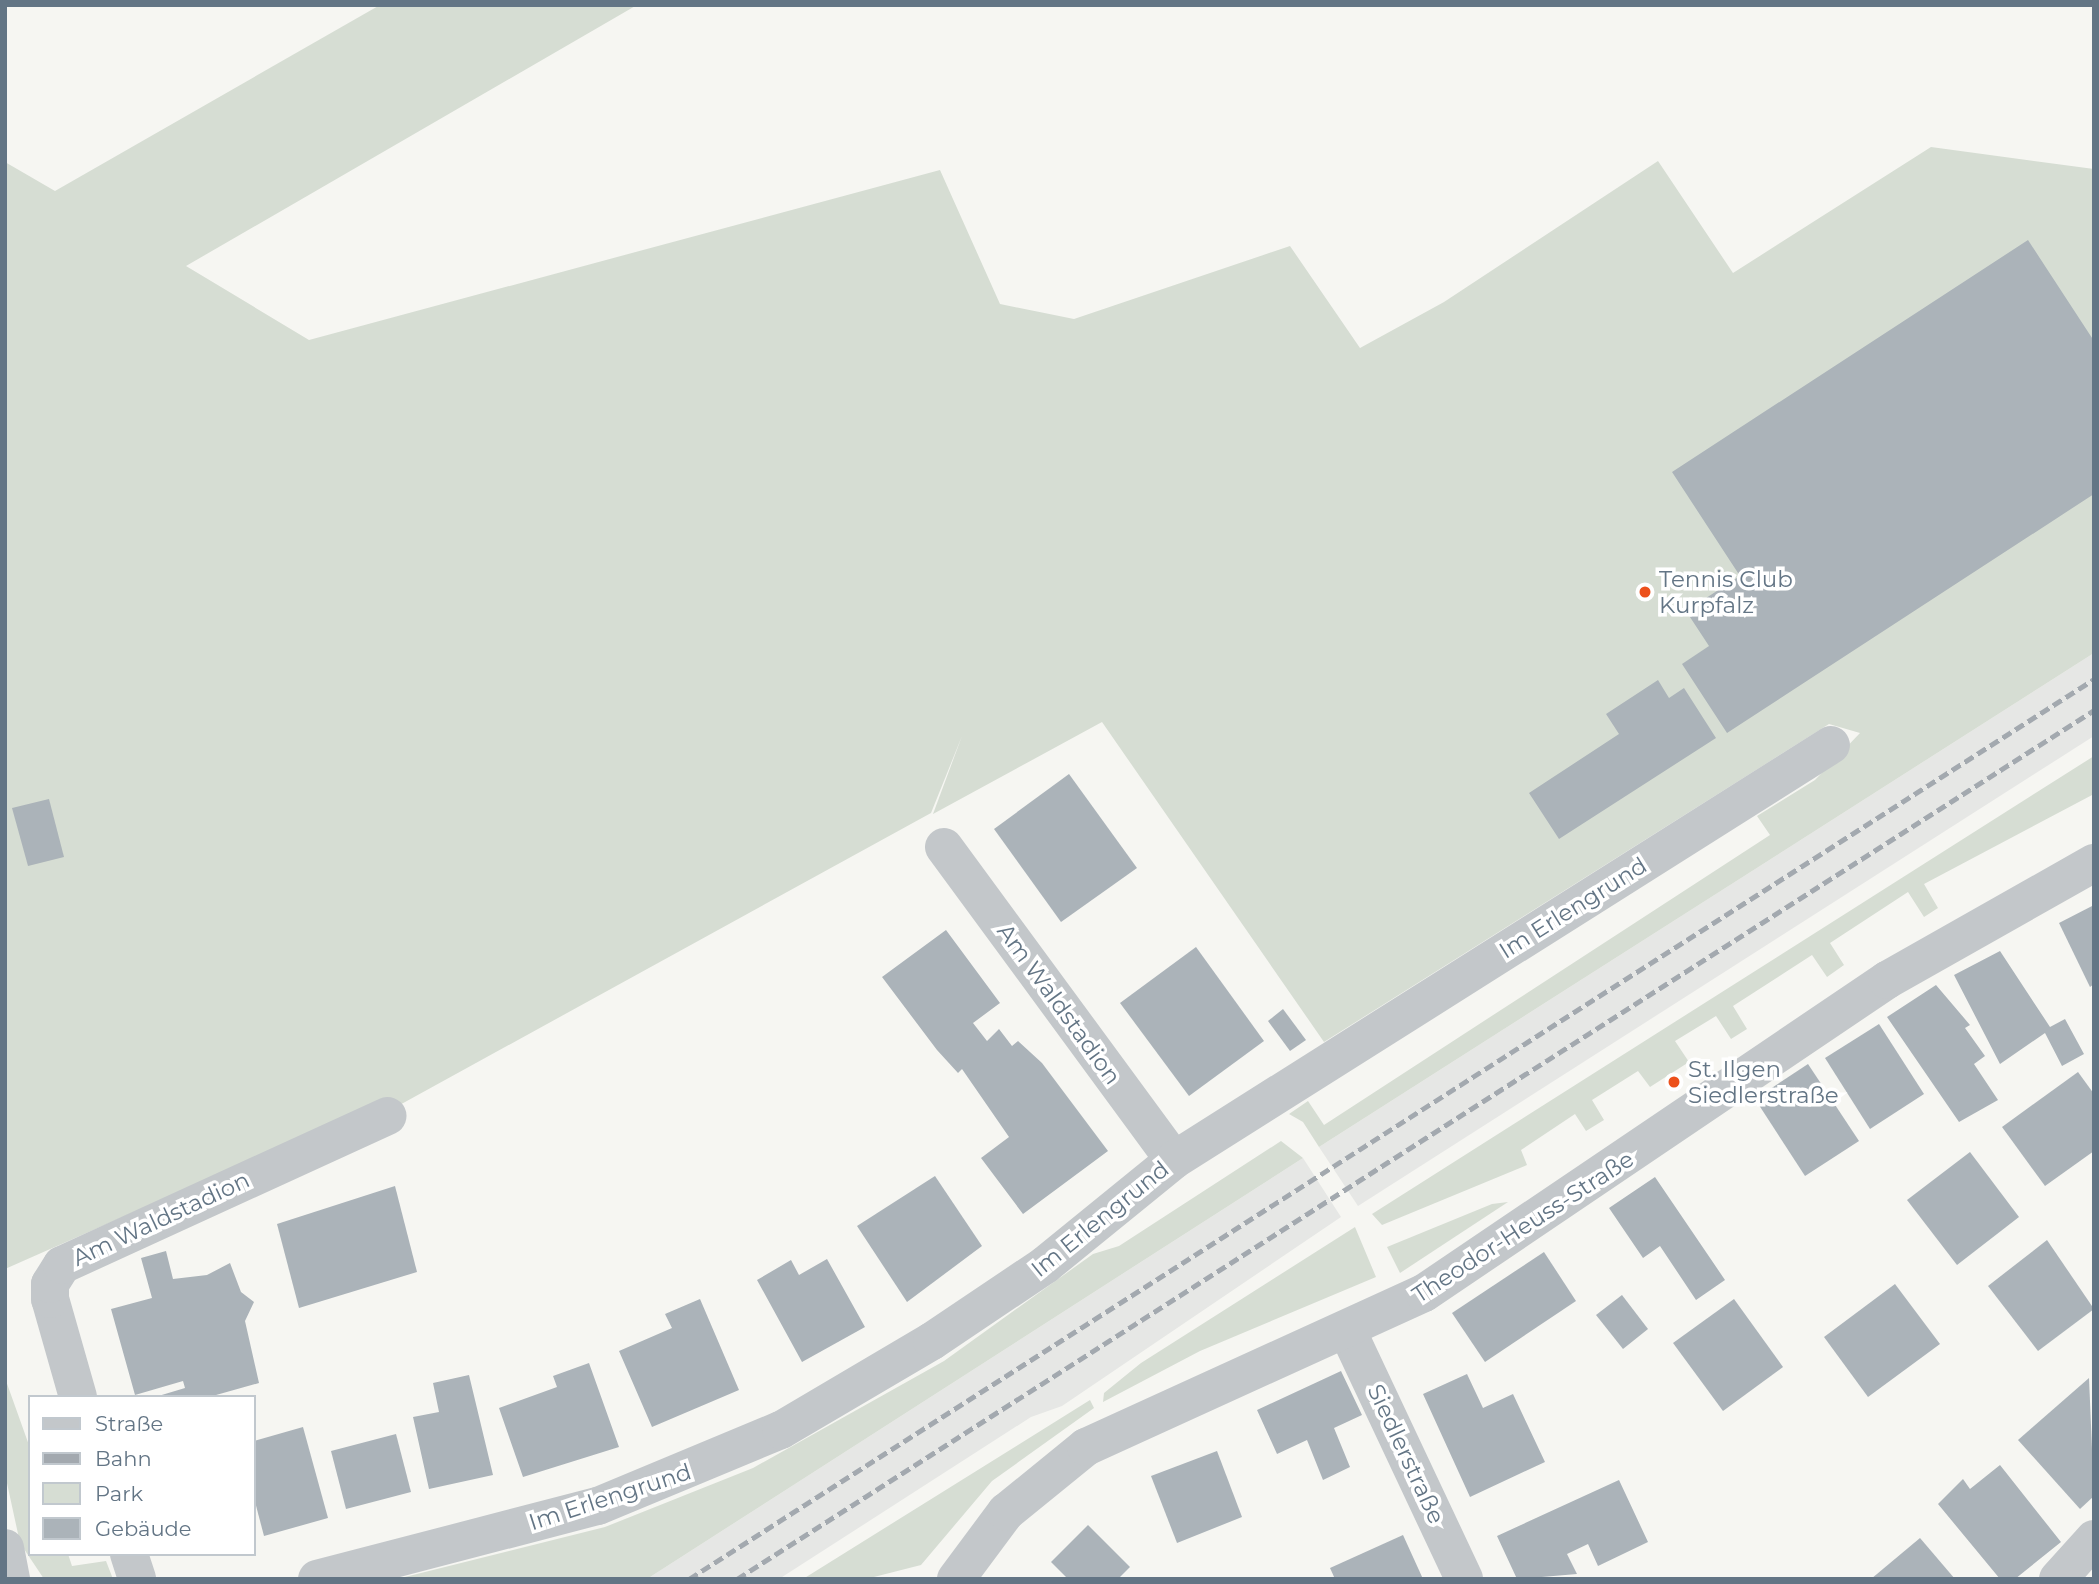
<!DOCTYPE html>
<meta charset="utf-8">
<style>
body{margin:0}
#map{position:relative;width:2099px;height:1584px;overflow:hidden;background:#f6f6f2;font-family:Montserrat,sans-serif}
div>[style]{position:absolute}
.built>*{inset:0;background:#e6e7e5}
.green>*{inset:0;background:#d6ddd3}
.building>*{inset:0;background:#abb3b9}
.minor>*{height:38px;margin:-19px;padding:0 19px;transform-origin:19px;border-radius:19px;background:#c3c7ca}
.rail>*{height:5px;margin-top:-2.5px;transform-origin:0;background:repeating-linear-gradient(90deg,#a3a9af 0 10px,transparent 0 15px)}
.dots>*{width:19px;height:19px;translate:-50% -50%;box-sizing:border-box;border:4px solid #fff;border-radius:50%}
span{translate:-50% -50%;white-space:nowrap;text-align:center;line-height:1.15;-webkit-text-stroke:7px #fff;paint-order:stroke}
.poi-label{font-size:23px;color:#637585}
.left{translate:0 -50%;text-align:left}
.street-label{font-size:23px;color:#637585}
.frame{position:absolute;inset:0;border:7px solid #637585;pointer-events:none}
.legend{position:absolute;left:28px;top:1395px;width:228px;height:161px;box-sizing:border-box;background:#fff;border:2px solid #c1c8ce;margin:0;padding:9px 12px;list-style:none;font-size:21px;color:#637585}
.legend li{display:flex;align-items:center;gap:14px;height:35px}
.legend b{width:35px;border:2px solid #c1c8ce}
</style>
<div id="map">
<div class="built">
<i style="clip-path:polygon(2094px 653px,2094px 736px,1358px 1206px,1319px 1147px)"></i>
<i style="clip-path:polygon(1303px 1158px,1341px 1217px,1062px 1406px,1031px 1417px,779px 1579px,647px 1579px)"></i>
</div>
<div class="green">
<i style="clip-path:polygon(380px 5px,637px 5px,186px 266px,309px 340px,940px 170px,1000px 304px,1074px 319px,1290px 246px,1360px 348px,1444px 302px,1658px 161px,1733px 273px,1931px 147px,2094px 169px,2094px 653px,1319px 1147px,1303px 1122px,1289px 1114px,1308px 1101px,1324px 1125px,1770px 835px,1757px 816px,1815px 780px,1860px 733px,1829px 724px,1324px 1042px,1102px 722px,933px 814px,962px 736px,931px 813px,396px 1107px,383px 1102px,5px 1269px,5px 162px,55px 191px)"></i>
<i style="clip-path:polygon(2094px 756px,2094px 794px,1924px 884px,1938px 908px,1924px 917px,1908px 892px,1830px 943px,1844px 965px,1827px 977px,1812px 955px,1733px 1006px,1747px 1029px,1731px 1039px,1716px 1016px,1675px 1041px,1689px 1062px,1650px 1087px,1638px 1071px,1592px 1100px,1604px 1120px,1586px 1131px,1575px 1114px,1521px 1150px,1527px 1165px,1382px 1225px,1372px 1214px)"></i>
<i style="clip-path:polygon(1281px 1141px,1303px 1158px,647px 1579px,397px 1579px,605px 1527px,753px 1468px,944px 1361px,1093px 1254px,1119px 1246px)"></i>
<i style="clip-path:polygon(1508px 1202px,1400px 1273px,1387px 1247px,1492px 1204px)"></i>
<i style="clip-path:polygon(1355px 1227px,1376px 1277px,1200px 1351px,1103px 1402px,1104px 1393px,1141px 1363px)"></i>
<i style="clip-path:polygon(5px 1378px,30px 1448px,30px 1554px,68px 1554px,72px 1566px,106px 1561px,113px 1579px,44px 1579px,20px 1543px,5px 1474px)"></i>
<i style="clip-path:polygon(1090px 1400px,1094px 1408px,992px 1481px,921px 1565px,870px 1578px,803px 1579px)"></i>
</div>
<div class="building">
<i style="clip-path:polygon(2028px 240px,2094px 341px,2094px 494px,1727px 733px,1682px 664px,1709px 646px,1686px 611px,1740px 576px,1672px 472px)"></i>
<i style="clip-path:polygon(1658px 680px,1669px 698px,1684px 688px,1716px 738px,1559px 839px,1529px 793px,1619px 734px,1606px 714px)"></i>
<i style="clip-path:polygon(1069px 774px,1137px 868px,1061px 922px,994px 829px)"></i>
<i style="clip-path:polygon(49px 799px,64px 857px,28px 866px,12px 808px)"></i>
<i style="clip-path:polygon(2094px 905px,2094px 984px,2090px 987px,2059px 923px)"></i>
<i style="clip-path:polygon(946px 930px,1000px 1003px,973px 1023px,987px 1041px,999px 1029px,1012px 1046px,1018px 1041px,1042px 1063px,1108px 1151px,1023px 1214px,981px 1158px,1009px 1137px,962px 1069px,958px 1073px,937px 1050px,882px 977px)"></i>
<i style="clip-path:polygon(1196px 947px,1264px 1041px,1189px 1096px,1120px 1003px)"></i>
<i style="clip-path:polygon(2000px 951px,2050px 1027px,2065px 1019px,2084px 1054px,2062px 1066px,2045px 1033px,2000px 1064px,1954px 975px)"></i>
<i style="clip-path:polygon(1936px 985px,1970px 1025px,1965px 1028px,1985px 1056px,1974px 1064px,1998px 1100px,1959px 1122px,1887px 1017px)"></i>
<i style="clip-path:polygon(1283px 1009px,1306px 1040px,1290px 1051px,1268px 1021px)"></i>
<i style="clip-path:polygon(1879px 1024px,1924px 1094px,1870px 1129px,1825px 1058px)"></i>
<i style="clip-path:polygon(1808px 1064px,1859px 1141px,1805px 1176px,1755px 1099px)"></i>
<i style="clip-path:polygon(2078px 1072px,2094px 1094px,2094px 1151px,2045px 1186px,2002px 1127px)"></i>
<i style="clip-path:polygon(1970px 1152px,2019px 1217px,1957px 1265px,1907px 1200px)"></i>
<i style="clip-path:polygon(935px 1176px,982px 1246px,907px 1302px,857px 1226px)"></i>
<i style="clip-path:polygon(1655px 1177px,1725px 1280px,1696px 1300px,1660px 1246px,1643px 1258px,1609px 1208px)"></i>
<i style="clip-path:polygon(395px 1186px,417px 1272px,299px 1308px,277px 1224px)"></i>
<i style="clip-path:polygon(2047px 1240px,2094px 1309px,2038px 1351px,1988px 1286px)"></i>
<i style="clip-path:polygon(166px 1251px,173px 1279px,207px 1275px,230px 1263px,241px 1292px,254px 1302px,245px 1321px,259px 1383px,209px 1397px,155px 1397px,185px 1388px,183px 1381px,135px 1395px,111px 1309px,152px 1298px,141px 1258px)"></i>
<i style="clip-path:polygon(1544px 1252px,1576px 1301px,1485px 1362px,1452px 1313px)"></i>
<i style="clip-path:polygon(827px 1259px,865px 1327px,802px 1362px,757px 1280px,791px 1260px,799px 1275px)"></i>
<i style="clip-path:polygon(1895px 1284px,1940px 1344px,1868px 1397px,1824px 1337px)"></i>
<i style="clip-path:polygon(1622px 1295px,1648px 1329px,1623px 1349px,1596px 1315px)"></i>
<i style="clip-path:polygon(700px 1299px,739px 1390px,652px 1427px,619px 1351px,672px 1328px,665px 1314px)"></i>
<i style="clip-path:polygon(1734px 1299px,1783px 1367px,1723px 1411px,1673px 1343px)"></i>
<i style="clip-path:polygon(589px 1363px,619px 1447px,523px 1477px,499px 1408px,557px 1387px,553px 1376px)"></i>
<i style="clip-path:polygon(1341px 1371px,1362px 1415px,1334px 1428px,1350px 1467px,1323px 1480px,1307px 1440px,1277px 1454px,1257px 1410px)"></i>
<i style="clip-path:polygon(1467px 1374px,1483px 1408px,1513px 1394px,1545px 1462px,1470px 1497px,1423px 1394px)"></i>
<i style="clip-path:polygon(469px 1375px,493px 1475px,429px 1489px,413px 1417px,439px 1412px,433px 1383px)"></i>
<i style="clip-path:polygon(2089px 1378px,2094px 1496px,2080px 1509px,2018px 1440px)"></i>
<i style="clip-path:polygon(303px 1427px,328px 1518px,264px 1536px,254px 1498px,254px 1441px)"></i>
<i style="clip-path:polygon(396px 1434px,411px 1492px,346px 1509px,331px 1451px)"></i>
<i style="clip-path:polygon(1217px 1451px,1242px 1517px,1177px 1543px,1151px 1476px)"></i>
<i style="clip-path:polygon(2000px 1465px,2061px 1542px,2015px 1579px,2000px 1579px,1938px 1504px,1963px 1479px,1970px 1489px)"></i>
<i style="clip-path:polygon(1619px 1480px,1648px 1542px,1598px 1566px,1588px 1544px,1567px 1554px,1577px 1574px,1517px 1579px,1497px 1536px)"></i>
<i style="clip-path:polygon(1088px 1525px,1130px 1567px,1118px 1579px,1068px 1579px,1051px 1562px)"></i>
<i style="clip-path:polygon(1403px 1535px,1423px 1579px,1335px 1579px,1330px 1568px)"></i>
<i style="clip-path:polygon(1920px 1538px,1955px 1579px,1871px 1579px)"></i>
</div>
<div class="minor">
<i style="left:944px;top:847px;width:388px;rotate:53.7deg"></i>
<i style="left:1347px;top:1330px;width:275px;rotate:64.8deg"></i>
<i style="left:78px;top:1397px;width:102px;rotate:-105.9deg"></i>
<i style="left:50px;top:1299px;width:15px;rotate:-90deg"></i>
<i style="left:50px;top:1284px;width:22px;rotate:-58deg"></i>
<i style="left:62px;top:1265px;width:358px;rotate:-24.6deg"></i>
<i style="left:5px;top:1548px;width:32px;rotate:79deg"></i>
<i style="left:129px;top:1554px;width:26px;rotate:72deg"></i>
<i style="left:317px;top:1579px;width:290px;rotate:-14.6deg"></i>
<i style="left:598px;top:1506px;width:198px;rotate:-22.6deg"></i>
<i style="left:781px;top:1430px;width:175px;rotate:-30.5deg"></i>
<i style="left:932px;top:1341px;width:136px;rotate:-33.9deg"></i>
<i style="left:1045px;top:1265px;width:166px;rotate:-39.1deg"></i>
<i style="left:1174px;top:1160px;width:777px;rotate:-32.28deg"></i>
<i style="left:956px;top:1579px;width:84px;rotate:-53.3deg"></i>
<i style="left:1006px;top:1512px;width:103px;rotate:-39.1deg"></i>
<i style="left:1086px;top:1447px;width:371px;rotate:-24.5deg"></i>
<i style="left:1424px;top:1293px;width:559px;rotate:-34.06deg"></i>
<i style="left:1887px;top:980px;width:238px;rotate:-29.5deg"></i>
<i style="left:2058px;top:1579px;width:54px;rotate:-48deg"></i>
</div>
<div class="rail">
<i style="left:689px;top:1579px;width:1669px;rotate:-32.64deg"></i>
<i style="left:737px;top:1579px;width:1611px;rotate:-32.63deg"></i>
</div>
<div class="dots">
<i style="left:1645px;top:592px;background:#ec501b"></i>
<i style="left:1674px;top:1082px;background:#ec501b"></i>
</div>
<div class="poi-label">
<span class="left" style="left:1659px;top:592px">Tennis Club<br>Kurpfalz</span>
<span class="left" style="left:1688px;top:1082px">St. Ilgen<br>Siedlerstraße</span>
</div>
<div class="street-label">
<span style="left:1573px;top:908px;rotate:-32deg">Im Erlengrund</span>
<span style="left:1059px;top:1004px;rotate:54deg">Am Waldstadion</span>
<span style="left:161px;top:1219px;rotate:-25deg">Am Waldstadion</span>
<span style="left:1100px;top:1219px;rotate:-39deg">Im Erlengrund</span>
<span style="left:1523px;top:1227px;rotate:-33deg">Theodor-Heuss-Straße</span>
<span style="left:1406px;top:1454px;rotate:65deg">Siedlerstraße</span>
<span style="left:610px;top:1497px;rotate:-18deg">Im Erlengrund</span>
</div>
<div class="frame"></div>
<ul class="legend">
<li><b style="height:9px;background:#c3c7ca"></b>Straße</li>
<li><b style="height:9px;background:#a3a9af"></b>Bahn</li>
<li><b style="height:19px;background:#d6ddd3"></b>Park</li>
<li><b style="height:19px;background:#abb3b9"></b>Gebäude</li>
</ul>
</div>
